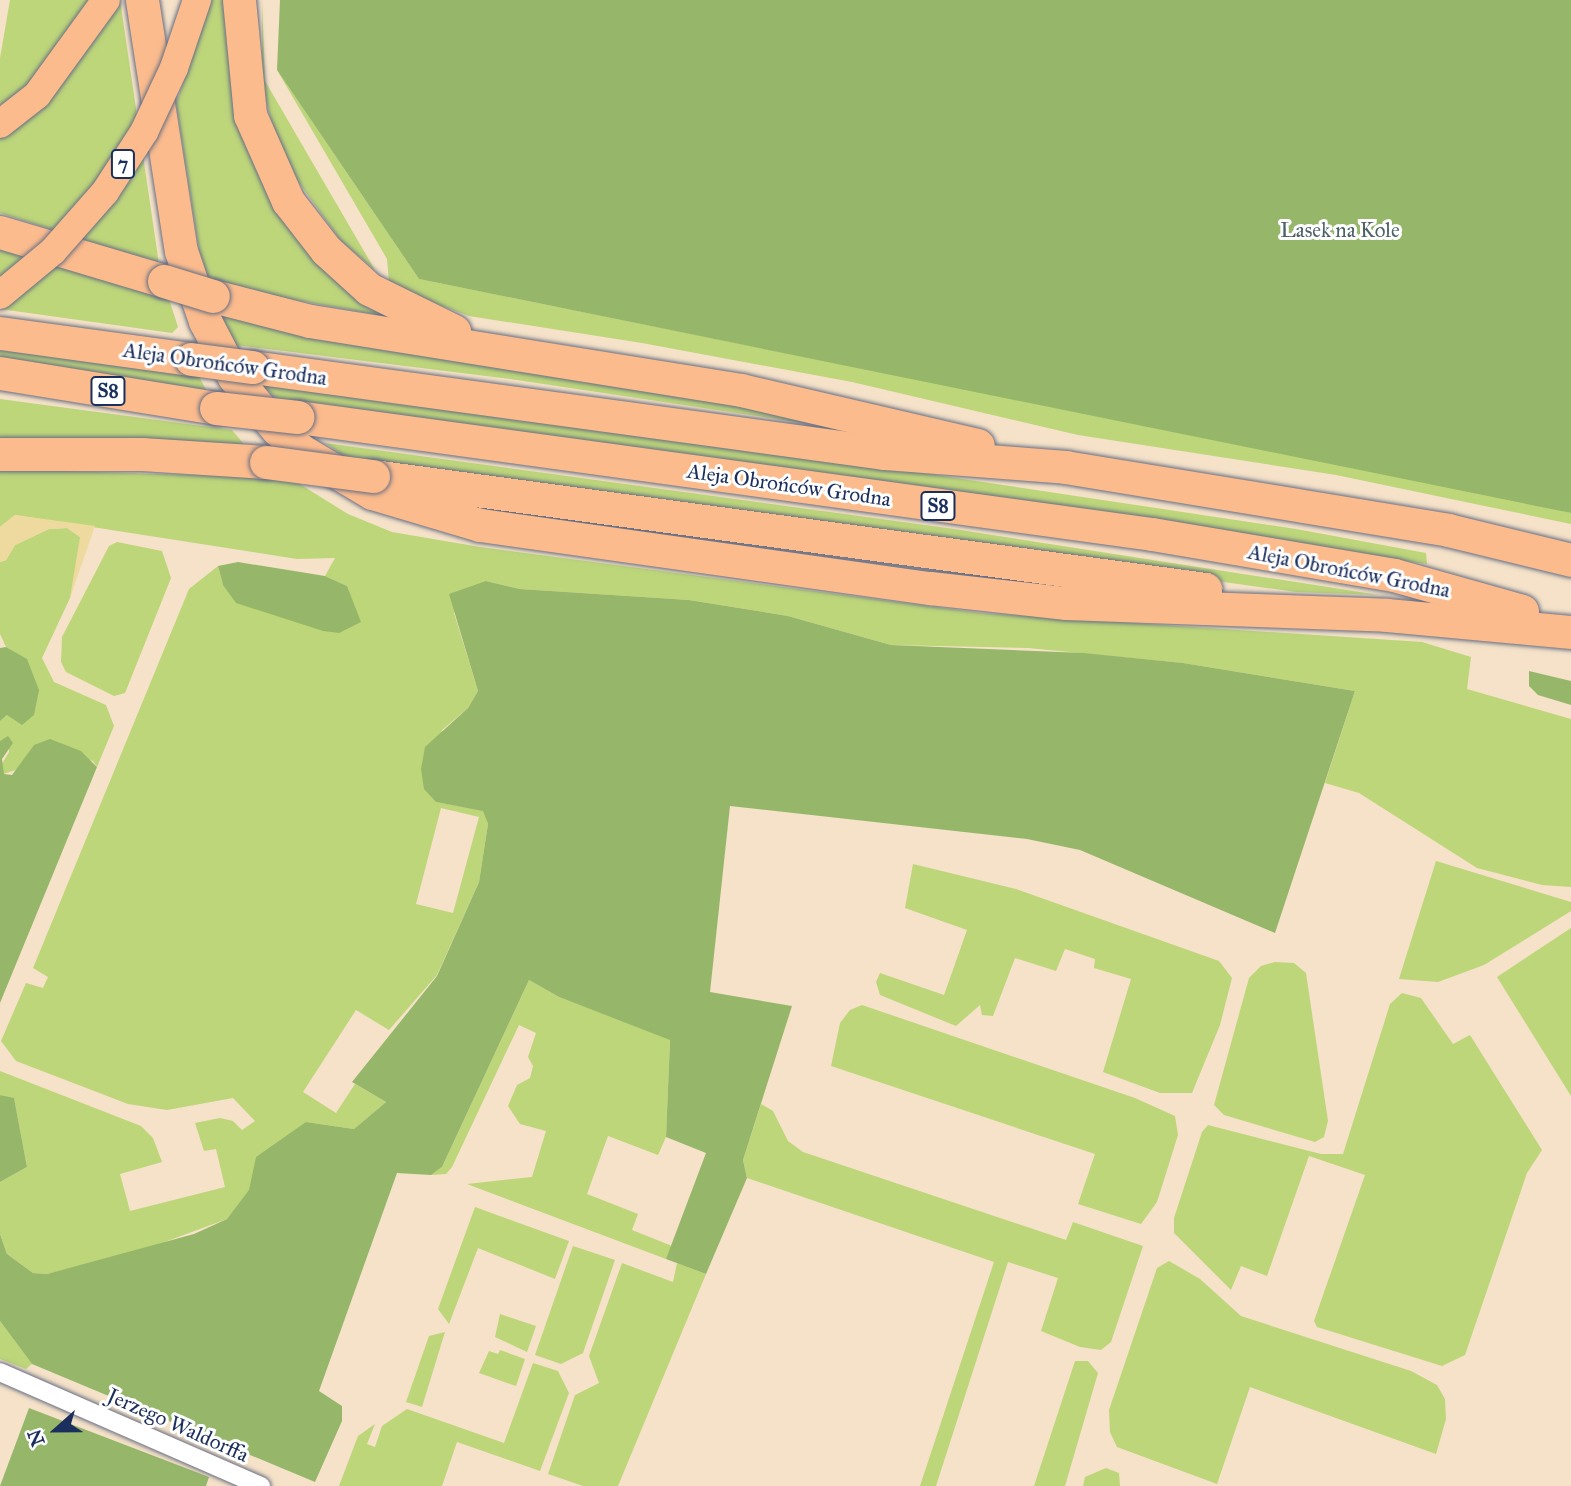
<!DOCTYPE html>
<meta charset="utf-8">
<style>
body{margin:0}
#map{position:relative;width:1571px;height:1486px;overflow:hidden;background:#f5e2c8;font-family:"IM FELL Great Primer",serif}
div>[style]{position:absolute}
.green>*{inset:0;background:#bdd67a}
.forest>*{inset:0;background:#96b76a}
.sand>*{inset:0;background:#eeda9e}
.roads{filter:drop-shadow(0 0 2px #676e83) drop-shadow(0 0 2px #676e83)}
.minor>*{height:18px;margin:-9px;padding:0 9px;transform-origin:9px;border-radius:9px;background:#fff}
.primary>*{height:28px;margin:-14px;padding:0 14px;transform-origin:14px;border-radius:14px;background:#fbbb8d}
.motorway>*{height:33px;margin:-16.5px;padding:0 16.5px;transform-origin:16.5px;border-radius:16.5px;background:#fbbb8d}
.bridges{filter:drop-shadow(0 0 2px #676e83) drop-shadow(0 0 2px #676e83)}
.primary-bridge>*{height:28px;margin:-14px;padding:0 14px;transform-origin:14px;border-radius:14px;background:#fbbb8d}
.motorway-bridge>*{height:33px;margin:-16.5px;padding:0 16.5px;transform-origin:16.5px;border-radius:16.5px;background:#fbbb8d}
span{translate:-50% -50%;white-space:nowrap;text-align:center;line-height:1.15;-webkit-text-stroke:6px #fff;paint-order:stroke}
.shield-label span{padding:2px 5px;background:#fff;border:2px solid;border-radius:5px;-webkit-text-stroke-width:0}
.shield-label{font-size:19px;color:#1b2f5e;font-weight:700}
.park-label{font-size:21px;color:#4c6166}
.street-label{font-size:21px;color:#1b2f5e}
.north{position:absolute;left:21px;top:1395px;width:70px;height:70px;-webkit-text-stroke:5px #fff;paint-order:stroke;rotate:249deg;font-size:19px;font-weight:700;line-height:28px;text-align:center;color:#1b2f5e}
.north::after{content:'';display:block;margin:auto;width:24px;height:32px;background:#1b2f5e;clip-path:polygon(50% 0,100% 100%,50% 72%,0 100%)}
</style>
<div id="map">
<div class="green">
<i style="clip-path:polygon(10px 0,120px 0,159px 264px,0 213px,0 58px)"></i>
<i style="clip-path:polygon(212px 0,231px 0,258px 170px,395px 318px,278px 297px,203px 276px,176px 103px)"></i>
<i style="clip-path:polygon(262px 0,265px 81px,375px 270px,340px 240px,295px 177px,273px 129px,262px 83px)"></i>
<i style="clip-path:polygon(277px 70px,419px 279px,1515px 500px,1571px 513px,1571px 524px,1336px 475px,1078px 435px,852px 382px,642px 343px,469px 316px,402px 291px,389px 281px,387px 259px)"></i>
<i style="clip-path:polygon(0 243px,158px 291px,160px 298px,169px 299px,178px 327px,172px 333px,0 309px)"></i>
<i style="clip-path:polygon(218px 311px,656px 384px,898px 437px,510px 379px,236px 345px)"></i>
<i style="clip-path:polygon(0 348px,199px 376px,206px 390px,0 360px)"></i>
<i style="clip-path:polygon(261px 384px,936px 475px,1296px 529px,1426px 553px,1427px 564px,279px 400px)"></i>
<i style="clip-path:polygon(0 399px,232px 430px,248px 449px,0 444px)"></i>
<i style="clip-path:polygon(325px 443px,954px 529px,1379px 595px,1296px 592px,351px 460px)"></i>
<i style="clip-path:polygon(evenodd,0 469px,290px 478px,348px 514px,392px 532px,480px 547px,981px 613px,1422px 642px,1471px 657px,1467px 689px,1571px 719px,1571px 887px,1542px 885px,1477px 868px,1359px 793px,1325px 783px,1355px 691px,1183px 663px,1028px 648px,891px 645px,788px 616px,689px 600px,520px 589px,486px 581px,454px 613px,478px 691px,468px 708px,442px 730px,436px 802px,483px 810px,488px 824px,479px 882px,437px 975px,389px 1030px,356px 1010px,303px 1092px,336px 1113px,355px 1084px,386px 1102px,354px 1129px,306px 1122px,227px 1219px,143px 1250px,47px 1274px,33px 1273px,7px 1254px,0 1234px,0 1182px,27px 1167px,14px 1099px,0 1095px,0 1071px,141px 1126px,153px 1138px,162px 1162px,120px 1174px,130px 1211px,225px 1187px,216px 1149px,204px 1151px,195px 1123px,220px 1118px,233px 1121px,242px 1130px,255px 1121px,233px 1098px,167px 1110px,128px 1104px,16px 1061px,1px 1041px,26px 983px,43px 988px,48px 977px,33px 968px,189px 589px,218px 566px,223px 585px,347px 586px,325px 576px,335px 558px,297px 559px,15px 515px,0 527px,0 469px,441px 808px,479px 817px,453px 913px,416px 904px,441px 808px)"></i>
<i style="clip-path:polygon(67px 528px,80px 537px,81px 553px,70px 598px,42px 658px,54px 682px,106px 705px,114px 726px,97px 767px,93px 761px,34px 745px,19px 769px,3px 774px,0 767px,9px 752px,8px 737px,0 741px,0 721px,7px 715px,27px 660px,6px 647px,0 634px,0 562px,6px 560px,15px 545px,49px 529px)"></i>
<i style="clip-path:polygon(117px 542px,162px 551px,171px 578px,125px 693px,114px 696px,66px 672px,61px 662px,62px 637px,109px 546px)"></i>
<i style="clip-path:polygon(1436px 861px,1571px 902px,1571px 911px,1484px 965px,1438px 982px,1399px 979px)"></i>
<i style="clip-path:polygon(913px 864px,1016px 889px,1219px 961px,1232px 978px,1220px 1025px,1192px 1093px,1160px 1093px,1103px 1072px,1131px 979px,1094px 968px,1095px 959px,1065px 949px,1056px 971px,1015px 958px,993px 1016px,982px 1015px,980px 1005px,956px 1026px,880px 995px,876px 982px,880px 973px,944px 995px,967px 930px,905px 908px)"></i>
<i style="clip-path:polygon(1571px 928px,1571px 1096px,1497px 977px)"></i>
<i style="clip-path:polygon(1275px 962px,1294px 963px,1306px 973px,1328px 1121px,1324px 1137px,1315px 1142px,1224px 1115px,1214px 1105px,1249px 978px,1261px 966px)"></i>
<i style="clip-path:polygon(529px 980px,559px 997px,670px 1039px,666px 1137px,658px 1155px,608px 1136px,587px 1194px,638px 1214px,632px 1230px,672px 1246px,666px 1259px,467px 1184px,532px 1177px,546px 1131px,520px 1124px,508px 1106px,517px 1085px,530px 1078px,533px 1066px,528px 1057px,536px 1033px,519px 1025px,452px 1167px,446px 1174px,431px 1175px,442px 1167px)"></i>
<i style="clip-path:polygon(1402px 993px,1421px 998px,1453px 1044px,1470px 1035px,1542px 1150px,1527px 1173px,1465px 1355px,1442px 1366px,1317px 1327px,1314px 1321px,1365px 1175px,1309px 1156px,1267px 1276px,1241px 1266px,1231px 1290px,1174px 1233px,1174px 1218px,1202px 1132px,1208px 1125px,1321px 1154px,1343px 1154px,1390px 1004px)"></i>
<i style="clip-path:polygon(862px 1005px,1135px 1098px,1175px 1116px,1178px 1135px,1157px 1202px,1141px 1224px,1078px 1204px,1095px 1154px,831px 1066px,840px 1023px,850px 1010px)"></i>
<i style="clip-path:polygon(761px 1104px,773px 1111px,788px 1141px,803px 1152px,1066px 1240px,1073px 1222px,1143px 1246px,1111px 1342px,1101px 1350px,1080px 1347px,1041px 1331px,1058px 1278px,1008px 1262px,936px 1486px,920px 1486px,994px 1262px,747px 1178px,743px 1160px)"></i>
<i style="clip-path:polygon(475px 1207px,569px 1241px,555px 1279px,478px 1248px,449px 1324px,438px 1309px)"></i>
<i style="clip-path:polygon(573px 1246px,615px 1260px,583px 1353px,561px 1364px,535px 1355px)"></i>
<i style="clip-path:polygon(1169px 1261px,1200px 1279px,1241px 1316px,1411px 1371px,1437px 1385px,1445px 1399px,1446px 1419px,1436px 1454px,1250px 1387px,1217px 1484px,1117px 1447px,1110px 1432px,1109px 1410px,1157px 1268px)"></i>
<i style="clip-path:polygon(622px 1263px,673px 1282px,677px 1263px,706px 1274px,618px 1486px,583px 1486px,548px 1474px,575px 1395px,599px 1383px,589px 1356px)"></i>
<i style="clip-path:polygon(500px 1314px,536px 1326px,527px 1352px,495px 1337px)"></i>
<i style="clip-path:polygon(0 1321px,32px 1364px,26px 1369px,0 1359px)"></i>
<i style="clip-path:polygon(445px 1332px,422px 1407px,406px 1402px,429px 1336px)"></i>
<i style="clip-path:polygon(500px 1350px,525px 1359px,516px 1386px,479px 1373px,489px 1351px,498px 1354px)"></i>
<i style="clip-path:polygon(1075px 1361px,1088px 1361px,1098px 1373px,1065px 1486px,1034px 1486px)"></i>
<i style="clip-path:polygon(533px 1363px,558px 1371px,569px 1393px,540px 1471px,457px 1442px,442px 1486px,339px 1486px,358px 1436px,375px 1424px,367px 1444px,375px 1447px,382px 1426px,407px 1409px,504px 1443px)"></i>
<i style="clip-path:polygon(1106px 1468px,1119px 1473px,1120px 1486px,1083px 1486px,1085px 1477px)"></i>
</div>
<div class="forest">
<i style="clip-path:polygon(280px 0,1571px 0,1571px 513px,419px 279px,277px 70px)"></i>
<i style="clip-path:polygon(238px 562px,325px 576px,347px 586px,361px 622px,339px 633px,323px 631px,236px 603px,223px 585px,218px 566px)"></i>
<i style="clip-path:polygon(486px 581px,520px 589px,689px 600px,788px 616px,891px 645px,1084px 653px,1183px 663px,1355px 691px,1275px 933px,1080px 850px,1027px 839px,730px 806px,710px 992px,792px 1006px,743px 1160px,747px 1178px,706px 1274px,666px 1259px,706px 1153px,666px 1137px,670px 1040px,559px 997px,529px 980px,442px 1167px,431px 1175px,397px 1173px,319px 1391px,342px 1406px,342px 1421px,315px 1482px,32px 1364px,0 1321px,0 1234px,7px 1254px,33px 1273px,47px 1274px,194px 1234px,227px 1219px,249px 1190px,256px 1157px,306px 1122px,354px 1129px,386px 1102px,352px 1082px,437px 976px,479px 882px,488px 824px,483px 811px,436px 802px,424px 789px,421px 769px,425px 747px,468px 708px,478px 691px,449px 594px)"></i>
<i style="clip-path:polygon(6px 647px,27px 659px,39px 690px,34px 715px,22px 725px,7px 715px,0 721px,0 648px)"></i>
<i style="clip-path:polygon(1529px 671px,1571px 681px,1571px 705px,1538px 695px,1529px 686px)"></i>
<i style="clip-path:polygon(8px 736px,13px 743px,2px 759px,4px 774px,12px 775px,34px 745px,50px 739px,81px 751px,97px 767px,0 1003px,0 741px)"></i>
<i style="clip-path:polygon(0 1095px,14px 1098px,27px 1167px,0 1182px)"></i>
<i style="clip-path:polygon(29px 1408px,209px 1477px,206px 1486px,0 1486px)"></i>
</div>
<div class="sand">
<i style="clip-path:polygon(15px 515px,95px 526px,70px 598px,80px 537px,67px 528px,49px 529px,15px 545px,6px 560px,0 562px,0 527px)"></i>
</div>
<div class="roads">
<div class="minor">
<i style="left:0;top:1372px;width:285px;rotate:23.6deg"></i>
</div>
<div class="primary">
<i style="left:0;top:124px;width:47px;rotate:-38.1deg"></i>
<i style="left:37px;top:95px;width:117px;rotate:-54deg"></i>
</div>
<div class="motorway">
<i style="left:142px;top:0;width:254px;rotate:81.2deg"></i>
<i style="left:181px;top:251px;width:74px;rotate:71.1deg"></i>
<i style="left:205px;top:321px;width:63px;rotate:62.6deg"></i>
<i style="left:234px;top:377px;width:67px;rotate:50.4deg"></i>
<i style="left:277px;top:429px;width:31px;rotate:42deg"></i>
<i style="left:300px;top:450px;width:84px;rotate:30.8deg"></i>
<i style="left:372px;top:493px;width:113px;rotate:16.5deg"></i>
<i style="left:480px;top:525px;width:454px;rotate:8deg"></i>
<i style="left:930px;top:588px;width:137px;rotate:6.3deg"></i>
<i style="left:1066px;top:603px;width:321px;rotate:2.1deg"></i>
<i style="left:1387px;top:615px;width:185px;rotate:5.3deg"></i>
<i style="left:239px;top:0;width:116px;rotate:84.5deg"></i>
<i style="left:250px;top:115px;width:94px;rotate:66.2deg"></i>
<i style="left:288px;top:201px;width:62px;rotate:52.2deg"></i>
<i style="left:326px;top:250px;width:58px;rotate:42.2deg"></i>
<i style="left:369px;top:289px;width:95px;rotate:26.3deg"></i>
<i style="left:0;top:232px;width:171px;rotate:16.6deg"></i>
<i style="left:213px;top:296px;width:100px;rotate:14.5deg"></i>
<i style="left:310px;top:321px;width:436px;rotate:9.1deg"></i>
<i style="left:741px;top:390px;width:243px;rotate:13.1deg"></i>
<i style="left:0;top:333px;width:193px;rotate:7.8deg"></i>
<i style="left:252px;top:367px;width:639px;rotate:7.74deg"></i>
<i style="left:885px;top:453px;width:181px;rotate:4.4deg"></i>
<i style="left:1065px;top:467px;width:388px;rotate:9.3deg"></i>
<i style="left:1448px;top:530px;width:127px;rotate:13.7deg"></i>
<i style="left:0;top:373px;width:219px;rotate:9.2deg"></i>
<i style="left:298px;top:417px;width:862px;rotate:7.8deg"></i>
<i style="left:1152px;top:534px;width:245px;rotate:9.6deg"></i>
<i style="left:1394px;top:575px;width:133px;rotate:15.7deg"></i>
<i style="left:0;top:454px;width:142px"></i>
<i style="left:142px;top:454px;width:124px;rotate:3.7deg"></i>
<i style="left:373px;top:476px;width:840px;rotate:7.73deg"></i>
</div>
</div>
<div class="bridges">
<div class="primary-bridge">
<i style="left:0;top:295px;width:69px;rotate:-39.7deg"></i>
<i style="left:53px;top:251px;width:79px;rotate:-48.6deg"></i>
<i style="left:105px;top:192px;width:72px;rotate:-57deg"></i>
<i style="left:144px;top:132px;width:71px;rotate:-64.9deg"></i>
<i style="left:174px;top:68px;width:72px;rotate:-71.3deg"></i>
</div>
<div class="motorway-bridge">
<i style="left:164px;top:281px;width:51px;rotate:17deg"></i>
<i style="left:191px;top:359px;width:62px;rotate:7.5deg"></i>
<i style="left:216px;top:408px;width:82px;rotate:6.3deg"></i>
<i style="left:266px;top:462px;width:108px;rotate:7.5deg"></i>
</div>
</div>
<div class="shield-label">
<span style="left:123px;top:164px">7</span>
<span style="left:108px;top:391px">S8</span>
<span style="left:938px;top:506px">S8</span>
</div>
<div class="park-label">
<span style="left:1340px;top:230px">Lasek na Kole</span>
</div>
<div class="street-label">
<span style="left:225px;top:364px;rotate:8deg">Aleja Obrońców Grodna</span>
<span style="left:789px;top:485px;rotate:8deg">Aleja Obrońców Grodna</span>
<span style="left:1349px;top:571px;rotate:11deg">Aleja Obrońców Grodna</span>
<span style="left:178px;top:1425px;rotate:24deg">Jerzego Waldorffa</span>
</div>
<div class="north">N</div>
</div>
